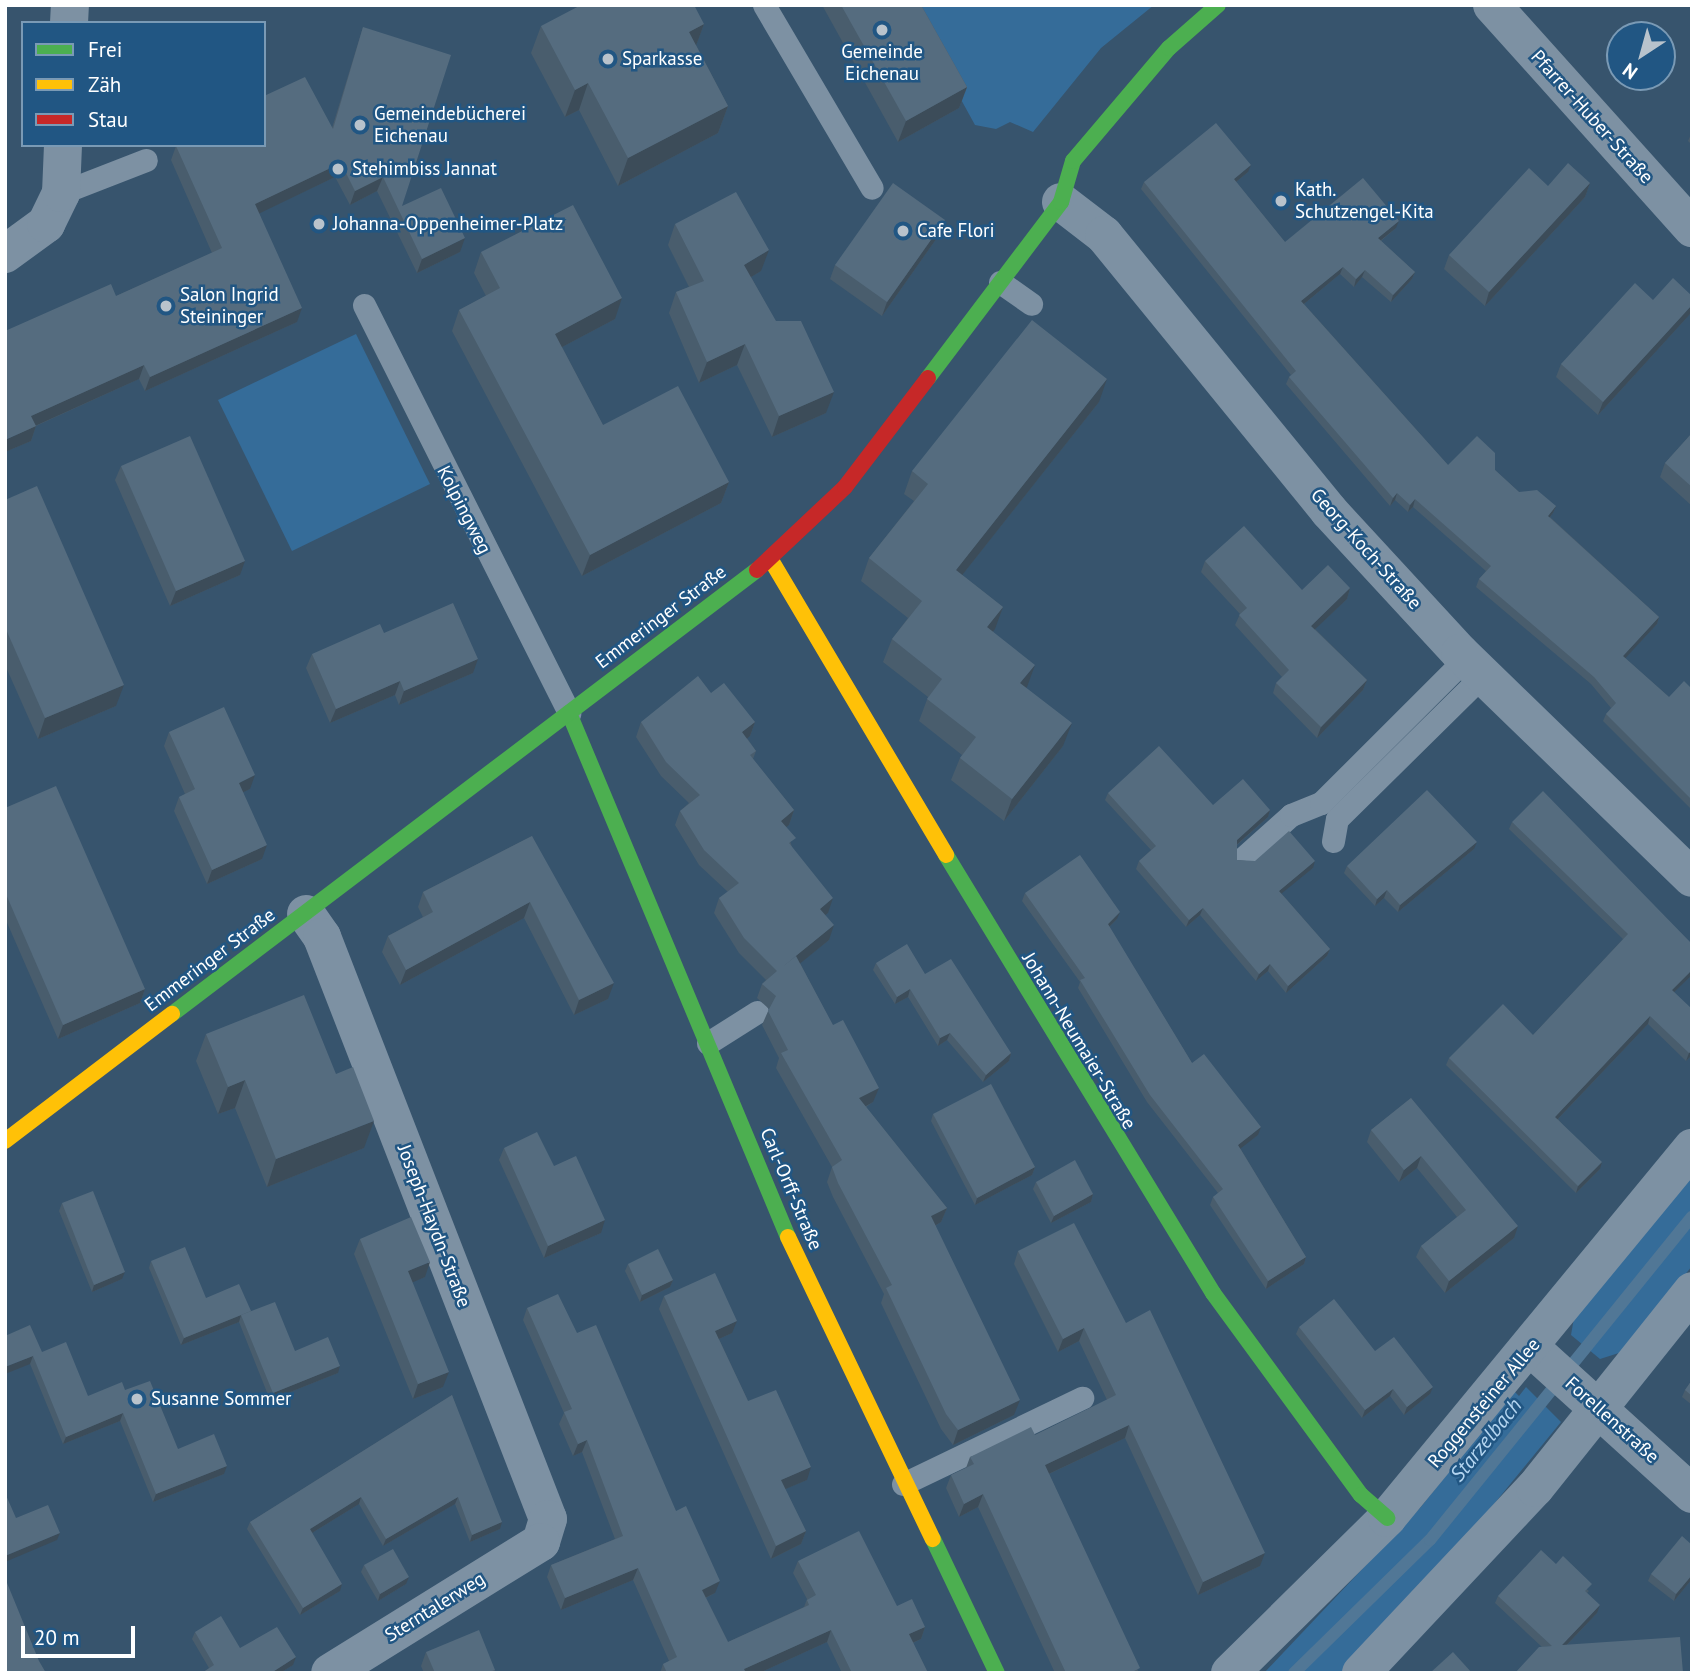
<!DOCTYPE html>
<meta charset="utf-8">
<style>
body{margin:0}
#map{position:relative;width:1697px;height:1678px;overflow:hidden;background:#37546d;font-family:"PT Sans",sans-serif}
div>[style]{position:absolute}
.green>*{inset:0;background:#356c99}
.stream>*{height:12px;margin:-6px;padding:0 6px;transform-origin:6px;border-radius:6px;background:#517796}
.lane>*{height:23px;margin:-11.5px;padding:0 11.5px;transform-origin:11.5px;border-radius:11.5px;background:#7d91a3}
.street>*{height:38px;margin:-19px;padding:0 19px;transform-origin:19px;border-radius:19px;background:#7d91a3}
.fast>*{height:16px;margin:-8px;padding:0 8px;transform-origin:8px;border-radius:8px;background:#4caf50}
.slow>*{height:16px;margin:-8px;padding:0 8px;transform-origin:8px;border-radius:8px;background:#ffc107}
.jam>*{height:16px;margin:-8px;padding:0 8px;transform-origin:8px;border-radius:8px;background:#c62828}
.wall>*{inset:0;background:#495d6d}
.shaded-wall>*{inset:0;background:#3c4c59}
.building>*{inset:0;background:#556c7f}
.dots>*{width:19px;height:19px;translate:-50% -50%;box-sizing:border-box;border:4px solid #215683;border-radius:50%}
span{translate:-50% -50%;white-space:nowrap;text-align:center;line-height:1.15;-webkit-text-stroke:5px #215683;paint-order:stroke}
.poi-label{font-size:19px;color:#fff}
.left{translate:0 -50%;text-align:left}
.street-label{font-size:19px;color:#fff}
.water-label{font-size:21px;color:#b4d5f0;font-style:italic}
.frame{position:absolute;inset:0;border:7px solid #fff;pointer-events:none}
.legend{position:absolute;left:21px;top:21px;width:245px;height:126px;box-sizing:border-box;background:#215683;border:2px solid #7a9ab5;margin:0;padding:9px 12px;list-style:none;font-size:21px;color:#fff}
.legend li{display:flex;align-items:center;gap:14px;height:35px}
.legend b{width:35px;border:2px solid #7a9ab5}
.north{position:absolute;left:1606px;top:21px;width:70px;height:70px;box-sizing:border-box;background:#215683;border:2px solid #7a9ab5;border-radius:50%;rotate:216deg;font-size:19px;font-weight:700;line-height:28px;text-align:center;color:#fff}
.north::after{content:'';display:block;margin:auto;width:24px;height:32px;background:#b9c3cc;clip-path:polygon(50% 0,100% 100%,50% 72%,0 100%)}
.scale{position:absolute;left:21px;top:1626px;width:114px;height:32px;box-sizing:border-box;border:4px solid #fff;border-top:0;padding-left:9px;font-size:21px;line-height:24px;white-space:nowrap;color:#fff;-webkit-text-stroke:5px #215683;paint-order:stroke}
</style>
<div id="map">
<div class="green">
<i style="clip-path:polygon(909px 5px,1154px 5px,1101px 48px,1033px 132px,1010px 122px,996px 129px,975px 125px)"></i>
<i style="clip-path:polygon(356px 334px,430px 484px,292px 551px,218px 400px)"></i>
<i style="clip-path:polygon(1692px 1174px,1692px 1266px,1622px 1352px,1600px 1359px,1571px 1335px,1574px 1318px)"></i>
<i style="clip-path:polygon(1526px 1387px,1561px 1422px,1400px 1619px,1342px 1673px,1264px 1673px,1420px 1508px,1514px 1391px,1519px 1396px)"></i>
</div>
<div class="stream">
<i style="left:1294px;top:1673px;width:190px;rotate:-44.4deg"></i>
<i style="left:1430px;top:1540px;width:416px;rotate:-51deg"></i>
</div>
<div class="lane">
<i style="left:764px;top:5px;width:212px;rotate:59.5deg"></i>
<i style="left:61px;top:193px;width:91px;rotate:-21.2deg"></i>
<i style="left:1000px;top:282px;width:38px;rotate:35deg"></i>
<i style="left:364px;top:305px;width:457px;rotate:63.3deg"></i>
<i style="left:1333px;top:841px;width:22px;rotate:-80deg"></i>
<i style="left:1337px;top:819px;width:205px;rotate:-44.6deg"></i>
<i style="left:1244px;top:857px;width:63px;rotate:-41.8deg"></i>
<i style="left:1291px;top:815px;width:32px;rotate:-22deg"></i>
<i style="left:1321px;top:803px;width:205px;rotate:-45deg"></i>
<i style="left:708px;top:1043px;width:58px;rotate:-32.3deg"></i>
<i style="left:903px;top:1484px;width:199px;rotate:-25.7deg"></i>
</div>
<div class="street">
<i style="left:1492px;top:5px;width:300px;rotate:48.1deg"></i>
<i style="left:69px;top:23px;width:18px;rotate:-87deg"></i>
<i style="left:1061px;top:202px;width:54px;rotate:37.5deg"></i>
<i style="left:1104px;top:235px;width:356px;rotate:50.8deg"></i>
<i style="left:1329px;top:511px;width:193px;rotate:47.3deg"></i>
<i style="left:1460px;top:653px;width:323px;rotate:44.1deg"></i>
<i style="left:5px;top:254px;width:51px;rotate:-36.2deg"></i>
<i style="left:46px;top:224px;width:34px;rotate:-64deg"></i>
<i style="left:61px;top:193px;width:48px;rotate:-87.6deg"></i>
<i style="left:306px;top:914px;width:28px;rotate:55deg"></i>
<i style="left:322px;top:937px;width:624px;rotate:68.78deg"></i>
<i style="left:548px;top:1519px;width:24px;rotate:107deg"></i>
<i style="left:541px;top:1542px;width:248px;rotate:148.2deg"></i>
<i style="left:1530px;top:1347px;width:219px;rotate:42.2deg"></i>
<i style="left:1230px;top:1673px;width:221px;rotate:-44.6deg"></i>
<i style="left:1387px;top:1518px;width:480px;rotate:-50.5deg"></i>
<i style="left:1361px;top:1673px;width:254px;rotate:-46.8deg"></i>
<i style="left:1535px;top:1488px;width:252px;rotate:-51.4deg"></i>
</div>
<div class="fast">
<i style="left:928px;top:378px;width:221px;rotate:-52.9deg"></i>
<i style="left:1061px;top:202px;width:43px;rotate:-73.7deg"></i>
<i style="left:1073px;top:161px;width:148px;rotate:-49.7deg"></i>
<i style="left:1169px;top:48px;width:65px;rotate:-41.3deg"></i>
<i style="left:569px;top:713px;width:568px;rotate:67.32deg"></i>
<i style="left:946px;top:855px;width:513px;rotate:58.63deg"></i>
<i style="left:1213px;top:1293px;width:250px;rotate:53.8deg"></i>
<i style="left:1361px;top:1495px;width:35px;rotate:41deg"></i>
<i style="left:172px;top:1014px;width:734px;rotate:-37.2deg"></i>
<i style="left:933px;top:1539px;width:148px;rotate:64.5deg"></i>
</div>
<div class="slow">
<i style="left:771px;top:560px;width:343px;rotate:59.3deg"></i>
<i style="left:5px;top:1141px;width:210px;rotate:-37.3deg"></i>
<i style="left:788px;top:1237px;width:335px;rotate:64.4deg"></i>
</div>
<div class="jam">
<i style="left:757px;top:570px;width:121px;rotate:-43.3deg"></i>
<i style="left:845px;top:487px;width:137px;rotate:-52.7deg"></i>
</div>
<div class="wall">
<i style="clip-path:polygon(822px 5px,921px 5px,967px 87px,959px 108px,898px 142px)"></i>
<i style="clip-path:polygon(704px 24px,696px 45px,728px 106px,718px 133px,618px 186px,579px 110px,565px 117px,531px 53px,541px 26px)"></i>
<i style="clip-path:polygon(363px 27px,402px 206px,460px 252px,417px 273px,377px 191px,350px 205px,335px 177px,259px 213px,297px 322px,145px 391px,139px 379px,36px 426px,31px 441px,5px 452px,116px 296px,212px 253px,171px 160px,176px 146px,332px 128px)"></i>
<i style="clip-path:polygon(1692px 132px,1692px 145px,1688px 141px)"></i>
<i style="clip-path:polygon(1248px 172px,1236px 182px,1285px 242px,1396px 228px,1381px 241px,1415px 272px,1412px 279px,1391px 302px,1362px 277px,1354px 287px,1340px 274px,1304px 304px,1448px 465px,1495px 470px,1519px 492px,1556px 506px,1553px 513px,1550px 517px,1659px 617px,1657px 624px,1625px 658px,1669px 697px,1692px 689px,1692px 810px,1603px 721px,1606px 714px,1611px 708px,1591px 684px,1476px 587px,1479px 579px,1486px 571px,1413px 507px,1408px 512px,1395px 500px,1390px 506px,1286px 384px,1289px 377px,1291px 375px,1141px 189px,1144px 182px)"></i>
<i style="clip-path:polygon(1590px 183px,1585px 197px,1485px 306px,1444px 269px,1449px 255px)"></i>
<i style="clip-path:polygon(675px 224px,761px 271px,751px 277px,826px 413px,772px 437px,737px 365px,699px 383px,669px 313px,676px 292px,689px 287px,668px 245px)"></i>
<i style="clip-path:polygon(939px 235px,882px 316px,830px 279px,835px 265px)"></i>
<i style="clip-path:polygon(481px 252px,615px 319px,562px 347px,603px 425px,729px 482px,721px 503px,582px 576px,452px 331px,459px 310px,486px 296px,474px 273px)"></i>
<i style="clip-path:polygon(1653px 300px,1691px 313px,1598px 415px,1556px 377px,1561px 364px)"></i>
<i style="clip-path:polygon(1099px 402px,962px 575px,1003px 607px,993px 631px,1026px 688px,1063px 746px,1004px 821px,951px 780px,960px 758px,962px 755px,919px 721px,928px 697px,883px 662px,892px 639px,908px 618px,861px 581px,869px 558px,914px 501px,904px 494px,912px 471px)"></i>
<i style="clip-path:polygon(1692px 433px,1692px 506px,1660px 477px,1665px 463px)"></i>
<i style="clip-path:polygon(121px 466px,240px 575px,170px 606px,115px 480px)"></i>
<i style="clip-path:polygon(5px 500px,116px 706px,38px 739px,5px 665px)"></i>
<i style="clip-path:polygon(1205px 561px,1302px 590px,1350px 588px,1347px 599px,1315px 629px,1367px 680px,1363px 690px,1317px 738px,1273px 693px,1276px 683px,1282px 677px,1235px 625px,1240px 614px,1201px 572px)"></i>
<i style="clip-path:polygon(312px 654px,473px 673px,399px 705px,395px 695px,330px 723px,306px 668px)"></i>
<i style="clip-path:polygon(711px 693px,755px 722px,750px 736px,747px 738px,756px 751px,753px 759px,794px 810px,789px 825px,786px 827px,792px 847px,828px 913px,825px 915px,829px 940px,800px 963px,873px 1102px,866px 1107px,947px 1208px,941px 1222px,935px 1226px,1014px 1415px,953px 1445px,941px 1429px,881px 1303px,884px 1294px,833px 1197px,827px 1182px,832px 1167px,776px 1068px,779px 1058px,762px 1025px,769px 1009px,757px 998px,762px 984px,766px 980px,739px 953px,714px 913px,719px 898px,728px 892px,699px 865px,675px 825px,680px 811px,689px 803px,661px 776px,636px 737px,641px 722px)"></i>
<i style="clip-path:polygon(169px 732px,250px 789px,243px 792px,262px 859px,207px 884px,174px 811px,179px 797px,185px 794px,164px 746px)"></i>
<i style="clip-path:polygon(1108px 793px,1213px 805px,1270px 810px,1268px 817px,1237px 845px,1237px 860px,1313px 868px,1281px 893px,1330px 949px,1327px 956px,1286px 993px,1268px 971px,1256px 981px,1200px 915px,1186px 927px,1136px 869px,1139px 861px,1151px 850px,1105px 800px)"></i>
<i style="clip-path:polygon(5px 808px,145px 989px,140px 1003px,58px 1039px,5px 918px)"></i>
<i style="clip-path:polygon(1512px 822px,1692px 975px,1674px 992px,1692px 1055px,1686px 1061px,1648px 1024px,1558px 1119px,1600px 1169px,1576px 1193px,1446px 1065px,1449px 1058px,1533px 1035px,1623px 939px,1509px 829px)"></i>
<i style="clip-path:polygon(532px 836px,608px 999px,574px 1015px,524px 918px,400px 985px,382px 952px,388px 936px,423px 917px,418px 907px,423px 892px)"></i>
<i style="clip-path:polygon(1474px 849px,1398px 912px,1384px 898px,1375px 906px,1344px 873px,1347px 866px)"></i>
<i style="clip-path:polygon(1025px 893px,1117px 919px,1109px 927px,1192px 1063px,1258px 1135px,1240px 1148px,1306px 1257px,1304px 1264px,1266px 1289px,1210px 1205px,1213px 1197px,1218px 1193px,1147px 1102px,1078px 988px,1080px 982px,1022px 901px)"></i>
<i style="clip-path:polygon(876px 963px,925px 974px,1011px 1053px,1009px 1061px,983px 1082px,947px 1040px,938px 1046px,908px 997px,895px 1004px,873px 970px)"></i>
<i style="clip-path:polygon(206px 1034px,336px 1074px,364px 1148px,267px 1187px,235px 1108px,218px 1114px,196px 1061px)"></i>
<i style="clip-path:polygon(1411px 1098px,1514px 1238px,1445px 1293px,1416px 1257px,1421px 1246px,1457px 1217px,1417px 1168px,1399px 1182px,1367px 1142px,1371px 1130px)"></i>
<i style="clip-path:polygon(933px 1114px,1035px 1167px,1032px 1175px,975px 1205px,931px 1121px)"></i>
<i style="clip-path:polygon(504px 1148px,554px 1166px,601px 1233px,544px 1258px,499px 1160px)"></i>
<i style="clip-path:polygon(1036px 1182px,1093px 1194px,1091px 1202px,1051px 1223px,1033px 1189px)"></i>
<i style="clip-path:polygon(62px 1203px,122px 1279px,92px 1292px,59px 1211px)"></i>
<i style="clip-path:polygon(360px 1239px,425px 1277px,412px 1282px,443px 1387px,413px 1399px,354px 1254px)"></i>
<i style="clip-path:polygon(1018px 1251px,1126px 1323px,1260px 1566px,1198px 1595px,1125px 1438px,1049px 1474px,1139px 1673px,1055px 1673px,978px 1507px,959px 1517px,946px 1488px,951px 1475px,966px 1468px,970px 1457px,1035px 1435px,1107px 1400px,1079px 1341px,1058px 1352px,1014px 1264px)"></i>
<i style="clip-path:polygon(151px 1261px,206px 1298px,251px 1311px,295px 1351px,338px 1373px,270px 1400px,239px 1322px,181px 1345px,149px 1268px)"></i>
<i style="clip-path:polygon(628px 1264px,673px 1280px,670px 1287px,640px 1302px,625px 1271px)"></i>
<i style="clip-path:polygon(664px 1296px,732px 1333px,719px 1339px,748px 1401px,807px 1480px,785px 1489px,806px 1531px,801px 1544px,771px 1559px,659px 1309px)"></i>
<i style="clip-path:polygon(527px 1308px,577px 1333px,676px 1511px,715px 1593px,706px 1598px,728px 1642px,804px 1607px,807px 1599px,793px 1573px,798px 1561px,897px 1606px,925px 1627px,921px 1639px,913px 1643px,928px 1673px,842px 1673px,827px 1642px,759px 1673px,660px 1673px,663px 1664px,669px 1661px,633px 1580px,561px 1610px,547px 1577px,551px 1565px,615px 1539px,582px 1452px,573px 1456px,559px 1424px,564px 1413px,523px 1320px)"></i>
<i style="clip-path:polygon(1299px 1327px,1375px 1351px,1430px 1394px,1404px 1415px,1390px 1396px,1362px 1418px,1296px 1334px)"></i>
<i style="clip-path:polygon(5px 1336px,42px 1352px,88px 1396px,125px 1390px,178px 1449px,224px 1474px,153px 1502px,120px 1421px,63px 1444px,30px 1364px)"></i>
<i style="clip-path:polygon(1692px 1380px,1692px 1405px,1682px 1397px,1685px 1390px)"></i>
<i style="clip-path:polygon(452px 1395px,500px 1529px,470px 1542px,455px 1504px,383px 1546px,359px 1504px,312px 1533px,340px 1591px,300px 1615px,247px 1529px,250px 1522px)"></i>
<i style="clip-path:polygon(1556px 1564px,1589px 1591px,1587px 1593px,1597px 1613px,1567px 1645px,1542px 1647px,1495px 1603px,1498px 1596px)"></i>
<i style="clip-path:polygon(364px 1565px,406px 1584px,378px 1601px,361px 1572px)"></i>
<i style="clip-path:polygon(1651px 1574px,1692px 1579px,1674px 1601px,1648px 1581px)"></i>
<i style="clip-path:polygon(195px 1632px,240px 1648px,293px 1665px,280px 1673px,202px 1673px,209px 1668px,192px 1639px)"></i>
<i style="clip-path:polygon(426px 1652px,495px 1670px,494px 1673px,424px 1673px,421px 1666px)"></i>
</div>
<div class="shaded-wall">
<i style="clip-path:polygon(704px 24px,694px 51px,689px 32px)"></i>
<i style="clip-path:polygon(588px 83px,579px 110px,565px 117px,575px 90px)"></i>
<i style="clip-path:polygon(967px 87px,959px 108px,898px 142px,906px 121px)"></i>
<i style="clip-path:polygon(728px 106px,718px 133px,618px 186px,628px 158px)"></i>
<i style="clip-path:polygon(341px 163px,335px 177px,250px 218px,255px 204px)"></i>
<i style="clip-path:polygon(1251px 165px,1248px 172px,1231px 186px,1234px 179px)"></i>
<i style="clip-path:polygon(383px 177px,377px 191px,350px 205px,355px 191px)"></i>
<i style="clip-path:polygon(1590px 183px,1585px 197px,1485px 306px,1489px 292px)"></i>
<i style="clip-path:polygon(945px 220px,939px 235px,882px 316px,887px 302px)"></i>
<i style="clip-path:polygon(1399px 221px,1396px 228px,1375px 245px,1378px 238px)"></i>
<i style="clip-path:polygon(465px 238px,460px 252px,417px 273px,422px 259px)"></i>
<i style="clip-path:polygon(769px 250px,761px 271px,736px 286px,744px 265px)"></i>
<i style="clip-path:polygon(1343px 267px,1340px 274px,1299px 308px,1301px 301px)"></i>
<i style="clip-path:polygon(1365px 270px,1362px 277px,1354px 287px,1356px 279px)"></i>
<i style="clip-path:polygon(1415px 272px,1412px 279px,1391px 302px,1393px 295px)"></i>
<i style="clip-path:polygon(622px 298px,615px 319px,547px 355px,555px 334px)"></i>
<i style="clip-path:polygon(1692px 305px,1691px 313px,1598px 415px,1603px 402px)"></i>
<i style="clip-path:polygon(302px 308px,297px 322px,145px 391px,150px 377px)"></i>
<i style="clip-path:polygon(745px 344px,737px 365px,699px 383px,707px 362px)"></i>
<i style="clip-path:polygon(144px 365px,139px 379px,26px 430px,31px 416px)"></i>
<i style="clip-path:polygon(1107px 379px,1099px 402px,948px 593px,956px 570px)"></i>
<i style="clip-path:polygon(834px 392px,826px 413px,772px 437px,779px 416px)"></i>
<i style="clip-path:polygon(36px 426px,31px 441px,5px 452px,5px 440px)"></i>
<i style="clip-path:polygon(729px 482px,721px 503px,582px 576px,590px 555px)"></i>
<i style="clip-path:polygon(1397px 493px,1395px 500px,1390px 506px,1393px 498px)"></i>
<i style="clip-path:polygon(1415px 499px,1413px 507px,1408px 512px,1410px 505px)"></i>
<i style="clip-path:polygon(1556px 506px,1553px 513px,1545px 523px,1548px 516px)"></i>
<i style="clip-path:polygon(245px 561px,240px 575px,170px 606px,176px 591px)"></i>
<i style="clip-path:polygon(1350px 588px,1347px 599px,1308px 636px,1311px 626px)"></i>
<i style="clip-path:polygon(1003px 607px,995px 629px,979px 649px,987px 627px)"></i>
<i style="clip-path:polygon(1659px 617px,1657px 624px,1620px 664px,1623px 656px)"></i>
<i style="clip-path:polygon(478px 659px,473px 673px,399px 705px,404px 691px)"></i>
<i style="clip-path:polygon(1035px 665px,1027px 687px,1012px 705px,1020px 683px)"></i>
<i style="clip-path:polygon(1367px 680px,1363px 690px,1317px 738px,1321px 727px)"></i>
<i style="clip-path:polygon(400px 681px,395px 695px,330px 723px,336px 709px)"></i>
<i style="clip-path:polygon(124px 685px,116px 706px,38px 739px,45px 718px)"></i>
<i style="clip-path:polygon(755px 722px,750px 736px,737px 747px,742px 732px)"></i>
<i style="clip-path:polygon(1072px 723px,1063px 746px,1004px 821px,1012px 799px)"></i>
<i style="clip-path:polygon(255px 775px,250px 789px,233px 797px,239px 783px)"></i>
<i style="clip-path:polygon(794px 810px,789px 825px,776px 835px,781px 821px)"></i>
<i style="clip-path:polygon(1270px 810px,1268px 817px,1234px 847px,1237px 840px)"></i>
<i style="clip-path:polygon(1477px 842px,1474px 849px,1398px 912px,1400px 905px)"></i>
<i style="clip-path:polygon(267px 845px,262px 859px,207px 884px,212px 870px)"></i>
<i style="clip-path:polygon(1315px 861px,1313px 868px,1276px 898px,1279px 891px)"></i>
<i style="clip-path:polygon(1387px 890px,1384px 898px,1375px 906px,1377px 899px)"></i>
<i style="clip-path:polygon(833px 898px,828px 913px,815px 923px,820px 909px)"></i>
<i style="clip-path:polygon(530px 902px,524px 918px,400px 985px,406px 970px)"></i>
<i style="clip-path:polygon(1203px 908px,1200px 915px,1186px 927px,1189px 920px)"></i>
<i style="clip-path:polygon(1120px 912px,1117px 919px,1105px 931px,1108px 924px)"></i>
<i style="clip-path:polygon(834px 925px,829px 940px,776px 983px,781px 968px)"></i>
<i style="clip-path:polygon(1330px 949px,1327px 956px,1286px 993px,1288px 986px)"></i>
<i style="clip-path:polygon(1270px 964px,1268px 971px,1256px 981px,1259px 974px)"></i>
<i style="clip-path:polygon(1692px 970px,1692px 975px,1669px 997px,1672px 990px)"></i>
<i style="clip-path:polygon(614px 983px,608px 999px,574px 1015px,579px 1000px)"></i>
<i style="clip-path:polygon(145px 989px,140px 1003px,58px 1039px,63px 1025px)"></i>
<i style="clip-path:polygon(910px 989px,908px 997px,895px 1004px,897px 997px)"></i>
<i style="clip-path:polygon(1650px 1016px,1648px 1024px,1553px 1124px,1555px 1117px)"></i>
<i style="clip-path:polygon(950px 1033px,947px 1040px,938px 1046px,940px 1038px)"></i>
<i style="clip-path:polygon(1692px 1051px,1692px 1055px,1686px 1061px,1689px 1053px)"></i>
<i style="clip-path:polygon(1011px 1053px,1009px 1061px,983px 1082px,986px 1075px)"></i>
<i style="clip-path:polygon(245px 1080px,235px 1108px,218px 1114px,228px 1087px)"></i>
<i style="clip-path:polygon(879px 1088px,873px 1102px,854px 1113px,859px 1098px)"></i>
<i style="clip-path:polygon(374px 1121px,364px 1148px,267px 1187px,276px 1159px)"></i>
<i style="clip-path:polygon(1261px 1127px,1258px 1135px,1236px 1152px,1238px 1145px)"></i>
<i style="clip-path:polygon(1421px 1156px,1417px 1168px,1399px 1182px,1404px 1170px)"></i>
<i style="clip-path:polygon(1602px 1162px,1600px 1169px,1576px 1193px,1578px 1186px)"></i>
<i style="clip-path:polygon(1035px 1167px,1032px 1175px,975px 1205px,977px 1198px)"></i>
<i style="clip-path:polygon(1093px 1194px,1091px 1202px,1051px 1223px,1054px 1216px)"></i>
<i style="clip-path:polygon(947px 1208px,941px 1222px,926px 1231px,931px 1216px)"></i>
<i style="clip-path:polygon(605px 1220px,601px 1233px,544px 1258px,548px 1246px)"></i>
<i style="clip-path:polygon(1518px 1226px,1514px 1238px,1445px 1293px,1449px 1281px)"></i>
<i style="clip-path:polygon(1306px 1257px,1304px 1264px,1266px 1289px,1268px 1281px)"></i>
<i style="clip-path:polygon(430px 1262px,425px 1277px,402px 1287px,408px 1271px)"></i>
<i style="clip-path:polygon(125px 1272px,122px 1279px,92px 1292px,94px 1285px)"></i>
<i style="clip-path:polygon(673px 1280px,670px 1287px,640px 1302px,642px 1295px)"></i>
<i style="clip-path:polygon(251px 1311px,241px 1315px,239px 1322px,181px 1345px,184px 1338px)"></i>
<i style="clip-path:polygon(737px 1321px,732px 1333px,710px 1343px,715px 1331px)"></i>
<i style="clip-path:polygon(1084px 1328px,1079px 1341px,1058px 1352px,1063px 1339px)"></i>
<i style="clip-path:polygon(33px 1356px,30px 1364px,5px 1374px,5px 1367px)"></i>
<i style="clip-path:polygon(340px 1366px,338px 1373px,270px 1400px,273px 1393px)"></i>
<i style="clip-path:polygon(449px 1372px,443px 1387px,413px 1399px,418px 1384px)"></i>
<i style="clip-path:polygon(1433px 1387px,1430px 1394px,1404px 1415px,1407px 1407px)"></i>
<i style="clip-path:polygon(1393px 1389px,1390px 1396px,1362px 1418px,1365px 1410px)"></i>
<i style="clip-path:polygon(1020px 1400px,1014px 1415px,953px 1445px,958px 1430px)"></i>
<i style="clip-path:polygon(123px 1413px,120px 1421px,63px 1444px,66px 1437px)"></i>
<i style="clip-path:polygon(1129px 1425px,1125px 1438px,1040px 1478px,1045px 1465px)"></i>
<i style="clip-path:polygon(587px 1440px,582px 1452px,573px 1456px,578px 1444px)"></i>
<i style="clip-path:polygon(227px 1466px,224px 1474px,153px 1502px,156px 1494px)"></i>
<i style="clip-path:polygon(811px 1467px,807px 1480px,776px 1493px,781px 1480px)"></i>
<i style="clip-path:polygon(983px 1494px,978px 1507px,959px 1517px,964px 1504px)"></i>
<i style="clip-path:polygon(361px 1497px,359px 1504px,307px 1536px,310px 1529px)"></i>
<i style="clip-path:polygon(458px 1497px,455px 1504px,383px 1546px,386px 1539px)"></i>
<i style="clip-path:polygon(502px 1522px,500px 1529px,470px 1542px,472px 1535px)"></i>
<i style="clip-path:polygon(806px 1531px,801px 1544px,771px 1559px,776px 1546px)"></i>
<i style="clip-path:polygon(60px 1533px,57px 1540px,5px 1562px,5px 1556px)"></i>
<i style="clip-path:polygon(1265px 1553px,1260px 1566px,1198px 1595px,1203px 1582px)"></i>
<i style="clip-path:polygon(638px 1568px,633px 1580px,561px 1610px,565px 1598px)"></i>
<i style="clip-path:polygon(1692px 1575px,1692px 1579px,1674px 1601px,1676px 1594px)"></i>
<i style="clip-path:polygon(409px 1577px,406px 1584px,378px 1601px,380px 1594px)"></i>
<i style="clip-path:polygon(720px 1581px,715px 1593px,697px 1602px,702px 1590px)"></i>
<i style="clip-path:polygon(342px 1584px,340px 1591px,300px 1615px,303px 1608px)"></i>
<i style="clip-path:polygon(1600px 1605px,1597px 1613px,1559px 1653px,1562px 1645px)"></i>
<i style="clip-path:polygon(925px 1627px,921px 1639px,905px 1646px,909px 1634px)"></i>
<i style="clip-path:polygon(831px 1630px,827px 1642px,759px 1673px,743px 1673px,744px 1669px)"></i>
<i style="clip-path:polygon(296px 1657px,293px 1665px,280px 1673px,271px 1673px)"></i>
</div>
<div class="building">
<i style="clip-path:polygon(581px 5px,694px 5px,704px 24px,689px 32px,728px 106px,628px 158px,588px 83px,575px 90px,541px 26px)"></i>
<i style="clip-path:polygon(841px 5px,921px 5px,967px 87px,906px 121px)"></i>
<i style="clip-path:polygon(363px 27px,451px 55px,402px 206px,441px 188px,465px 238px,422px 259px,383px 177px,355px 191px,341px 163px,255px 204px,302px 308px,150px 377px,144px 365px,31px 416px,36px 426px,5px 440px,5px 331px,111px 284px,116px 296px,222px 248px,176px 146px,264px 145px,264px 96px,305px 77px,333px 129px)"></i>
<i style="clip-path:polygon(1216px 123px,1251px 165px,1234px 179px,1285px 242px,1363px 178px,1399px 221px,1378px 238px,1415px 272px,1393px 295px,1365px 270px,1356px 279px,1343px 267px,1301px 301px,1448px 465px,1477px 436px,1495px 453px,1495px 470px,1519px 492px,1537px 490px,1556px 506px,1548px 516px,1659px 617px,1623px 656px,1669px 697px,1684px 681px,1692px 689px,1692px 800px,1606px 714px,1616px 703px,1594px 677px,1479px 579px,1491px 566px,1415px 499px,1410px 505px,1397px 493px,1393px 498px,1289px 377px,1296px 371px,1144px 182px)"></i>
<i style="clip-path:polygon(1568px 163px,1590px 183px,1489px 292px,1449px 255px,1529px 168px,1548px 186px)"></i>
<i style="clip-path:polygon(893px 183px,945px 220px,887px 302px,835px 265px)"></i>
<i style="clip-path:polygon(736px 192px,769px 250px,744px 265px,776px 321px,801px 321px,834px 392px,779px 416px,745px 344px,707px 362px,676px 292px,704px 281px,675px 224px)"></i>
<i style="clip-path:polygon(573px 205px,622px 298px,555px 334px,603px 425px,678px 386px,729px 482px,590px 555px,459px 310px,500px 288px,481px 252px)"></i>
<i style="clip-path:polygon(1673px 278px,1692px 296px,1692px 305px,1603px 402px,1561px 364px,1635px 283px,1653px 300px)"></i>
<i style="clip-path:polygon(1032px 320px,1107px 379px,956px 570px,1003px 607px,987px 627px,1035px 665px,1020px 683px,1072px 723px,1012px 799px,960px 758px,976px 737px,927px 699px,942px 679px,892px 639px,922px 601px,869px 558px,928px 484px,912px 471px)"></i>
<i style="clip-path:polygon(1692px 433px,1692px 487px,1665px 463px)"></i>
<i style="clip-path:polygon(190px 436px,245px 561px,176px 591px,121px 466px)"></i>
<i style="clip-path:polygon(37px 486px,124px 685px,45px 718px,5px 627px,5px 500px)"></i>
<i style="clip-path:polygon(1244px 526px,1302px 590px,1328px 565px,1350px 588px,1311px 626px,1367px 680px,1321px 727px,1276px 683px,1289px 670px,1239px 615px,1247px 608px,1205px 561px)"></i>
<i style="clip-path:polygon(453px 603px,478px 659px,404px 691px,400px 681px,336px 709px,312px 654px,380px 624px,384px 633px)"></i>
<i style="clip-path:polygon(698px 676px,711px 693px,724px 683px,755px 722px,742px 732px,756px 751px,750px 755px,794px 810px,781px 821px,796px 838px,789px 843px,833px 898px,820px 909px,834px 925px,781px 968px,796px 956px,833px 1025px,843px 1020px,879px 1088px,859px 1098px,947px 1208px,931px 1216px,1020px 1400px,958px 1430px,946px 1414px,886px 1288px,892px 1285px,838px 1183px,832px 1167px,842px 1160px,781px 1053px,788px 1050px,768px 1011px,776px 996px,762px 984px,777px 971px,744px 938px,719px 898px,739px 883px,704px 850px,680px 811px,700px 795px,666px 762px,641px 722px)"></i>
<i style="clip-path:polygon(224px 707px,255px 775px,239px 783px,267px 845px,212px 870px,179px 797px,195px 789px,169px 732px)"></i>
<i style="clip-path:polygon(1159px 746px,1213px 805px,1243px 779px,1270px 810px,1237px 840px,1237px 860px,1255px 861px,1289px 831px,1315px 861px,1279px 891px,1330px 949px,1288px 986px,1270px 964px,1259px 974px,1203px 908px,1189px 920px,1139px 861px,1156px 846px,1108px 793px)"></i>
<i style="clip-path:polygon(56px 786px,145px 989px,63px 1025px,5px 892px,5px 808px)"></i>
<i style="clip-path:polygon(1427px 790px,1477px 842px,1400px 905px,1387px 890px,1377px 899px,1347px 866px)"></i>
<i style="clip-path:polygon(1543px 791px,1692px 944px,1692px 970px,1672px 990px,1692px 1009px,1692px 1051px,1689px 1053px,1650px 1016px,1555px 1117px,1602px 1162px,1578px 1186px,1449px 1058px,1503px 1004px,1533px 1035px,1628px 934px,1512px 822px)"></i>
<i style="clip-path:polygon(532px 836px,614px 983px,579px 1000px,530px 902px,406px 970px,388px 936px,433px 912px,423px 892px)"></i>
<i style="clip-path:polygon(1080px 855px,1120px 912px,1108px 924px,1192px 1063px,1204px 1054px,1261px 1127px,1238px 1145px,1306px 1257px,1268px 1281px,1213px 1197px,1223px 1189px,1150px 1095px,1080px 980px,1085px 978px,1025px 893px)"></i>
<i style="clip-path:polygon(907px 944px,925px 974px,951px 959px,1011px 1053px,986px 1075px,950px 1033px,940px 1038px,910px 989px,897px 997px,876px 963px)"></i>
<i style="clip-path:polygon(304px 995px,336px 1074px,353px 1067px,374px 1121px,276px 1159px,245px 1080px,228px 1087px,206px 1034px)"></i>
<i style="clip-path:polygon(991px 1084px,1035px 1167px,977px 1198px,933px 1114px)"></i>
<i style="clip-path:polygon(1411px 1098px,1518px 1226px,1449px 1281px,1421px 1246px,1466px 1210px,1421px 1156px,1404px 1170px,1371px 1130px)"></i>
<i style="clip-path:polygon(537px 1132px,554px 1166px,576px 1156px,605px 1220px,548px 1246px,504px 1148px)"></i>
<i style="clip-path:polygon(1075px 1160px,1093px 1194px,1054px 1216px,1036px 1182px)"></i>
<i style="clip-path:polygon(93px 1191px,125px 1272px,94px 1285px,62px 1203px)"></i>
<i style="clip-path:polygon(411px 1217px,430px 1262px,408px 1271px,449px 1372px,418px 1384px,360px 1239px)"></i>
<i style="clip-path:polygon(1074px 1223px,1126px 1323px,1150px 1310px,1265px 1553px,1203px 1582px,1129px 1425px,1045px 1465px,1140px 1668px,1130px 1673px,1066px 1673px,983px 1494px,964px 1504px,951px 1475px,974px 1464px,970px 1457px,1031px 1427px,1035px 1435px,1116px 1395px,1084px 1328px,1063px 1339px,1018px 1251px)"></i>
<i style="clip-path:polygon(185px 1247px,206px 1298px,239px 1284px,251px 1311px,184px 1338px,151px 1261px)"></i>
<i style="clip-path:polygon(658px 1249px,673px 1280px,642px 1295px,628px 1264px)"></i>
<i style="clip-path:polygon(715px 1273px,737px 1321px,715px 1331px,748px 1401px,776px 1390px,811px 1467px,781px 1480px,806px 1531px,776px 1546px,664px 1296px)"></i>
<i style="clip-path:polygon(558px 1294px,577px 1333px,596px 1325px,676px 1511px,686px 1506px,720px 1581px,702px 1590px,728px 1642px,809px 1605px,807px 1600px,816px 1595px,798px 1561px,859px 1531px,897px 1606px,912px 1599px,925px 1627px,909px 1634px,928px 1673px,852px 1673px,831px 1630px,744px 1669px,746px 1673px,667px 1673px,663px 1664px,677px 1657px,638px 1568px,565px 1598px,551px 1565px,623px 1536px,587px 1440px,578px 1444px,564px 1412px,572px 1409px,527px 1308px)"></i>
<i style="clip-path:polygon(1334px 1299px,1375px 1351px,1394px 1337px,1433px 1387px,1407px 1407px,1393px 1389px,1365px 1410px,1299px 1327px)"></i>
<i style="clip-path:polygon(275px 1302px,295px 1351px,328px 1337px,340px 1366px,273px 1393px,241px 1315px)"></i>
<i style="clip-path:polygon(30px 1325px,42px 1352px,66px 1342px,88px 1396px,122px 1382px,125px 1390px,150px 1381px,178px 1449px,214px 1434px,227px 1466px,156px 1494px,123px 1413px,66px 1437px,33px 1356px,38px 1354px,5px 1367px,5px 1336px)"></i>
<i style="clip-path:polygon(1692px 1380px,1692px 1396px,1685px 1390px)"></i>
<i style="clip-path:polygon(452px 1395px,502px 1522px,472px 1535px,458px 1497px,386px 1539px,361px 1497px,310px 1529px,342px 1584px,303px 1608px,250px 1522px)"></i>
<i style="clip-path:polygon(5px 1493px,16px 1518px,48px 1505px,60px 1533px,5px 1556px)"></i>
<i style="clip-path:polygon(1682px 1536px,1692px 1545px,1692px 1575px,1676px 1594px,1651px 1574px)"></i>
<i style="clip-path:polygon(393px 1549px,409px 1577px,380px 1594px,364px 1565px)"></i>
<i style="clip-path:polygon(1541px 1550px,1556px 1564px,1563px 1556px,1592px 1584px,1585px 1591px,1600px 1605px,1562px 1645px,1680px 1637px,1683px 1673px,1515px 1673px,1539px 1647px,1552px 1646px,1498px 1596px)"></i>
<i style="clip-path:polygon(5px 1578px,39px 1661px,46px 1673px,5px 1673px)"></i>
<i style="clip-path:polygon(221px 1616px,240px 1648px,277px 1627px,296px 1657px,271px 1673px,202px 1673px,214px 1665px,195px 1632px)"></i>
<i style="clip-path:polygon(479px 1630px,495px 1670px,487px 1673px,435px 1673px,426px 1652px)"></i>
<i style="clip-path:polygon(1453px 1652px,1472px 1673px,1430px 1673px)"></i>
</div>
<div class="dots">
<i style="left:882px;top:30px;background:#b9c3cc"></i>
<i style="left:608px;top:59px;background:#b9c3cc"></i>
<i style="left:360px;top:125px;background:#b9c3cc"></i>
<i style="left:338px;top:169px;background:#b9c3cc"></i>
<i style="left:1281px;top:201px;background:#b9c3cc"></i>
<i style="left:319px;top:224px;background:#b9c3cc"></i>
<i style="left:903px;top:231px;background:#b9c3cc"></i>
<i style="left:166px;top:306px;background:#b9c3cc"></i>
<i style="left:137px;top:1399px;background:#b9c3cc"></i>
</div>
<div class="poi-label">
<span style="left:882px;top:63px">Gemeinde<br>Eichenau</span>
<span class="left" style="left:622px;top:59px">Sparkasse</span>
<span class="left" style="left:374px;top:125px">Gemeindebücherei<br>Eichenau</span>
<span class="left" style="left:352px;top:169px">Stehimbiss Jannat</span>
<span class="left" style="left:1295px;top:201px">Kath.<br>Schutzengel-Kita</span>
<span class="left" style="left:333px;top:224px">Johanna-Oppenheimer-Platz</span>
<span class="left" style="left:917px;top:231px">Cafe Flori</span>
<span class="left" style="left:180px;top:306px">Salon Ingrid<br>Steininger</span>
<span class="left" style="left:151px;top:1399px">Susanne Sommer</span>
</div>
<div class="street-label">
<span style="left:1592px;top:117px;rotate:48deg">Pfarrer-Huber-Straße</span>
<span style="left:464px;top:510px;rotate:63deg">Kolpingweg</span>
<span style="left:1366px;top:549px;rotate:48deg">Georg-Koch-Straße</span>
<span style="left:661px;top:617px;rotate:-37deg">Emmeringer Straße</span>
<span style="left:210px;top:960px;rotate:-37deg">Emmeringer Straße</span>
<span style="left:1079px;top:1041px;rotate:59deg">Johann-Neumaier-Straße</span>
<span style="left:791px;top:1189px;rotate:67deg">Carl-Orff-Straße</span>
<span style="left:434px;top:1226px;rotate:69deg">Joseph-Haydn-Straße</span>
<span style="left:1484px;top:1403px;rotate:-50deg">Roggensteiner Allee</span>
<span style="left:1612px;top:1420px;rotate:42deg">Forellenstraße</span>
<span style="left:435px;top:1607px;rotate:-32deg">Sterntalerweg</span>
</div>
<div class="water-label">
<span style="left:1486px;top:1440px;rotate:-51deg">Starzelbach</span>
</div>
<div class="frame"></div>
<ul class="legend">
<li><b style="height:9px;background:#4caf50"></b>Frei</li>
<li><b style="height:9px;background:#ffc107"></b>Zäh</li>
<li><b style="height:9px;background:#c62828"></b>Stau</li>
</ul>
<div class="north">N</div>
<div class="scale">20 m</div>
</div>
